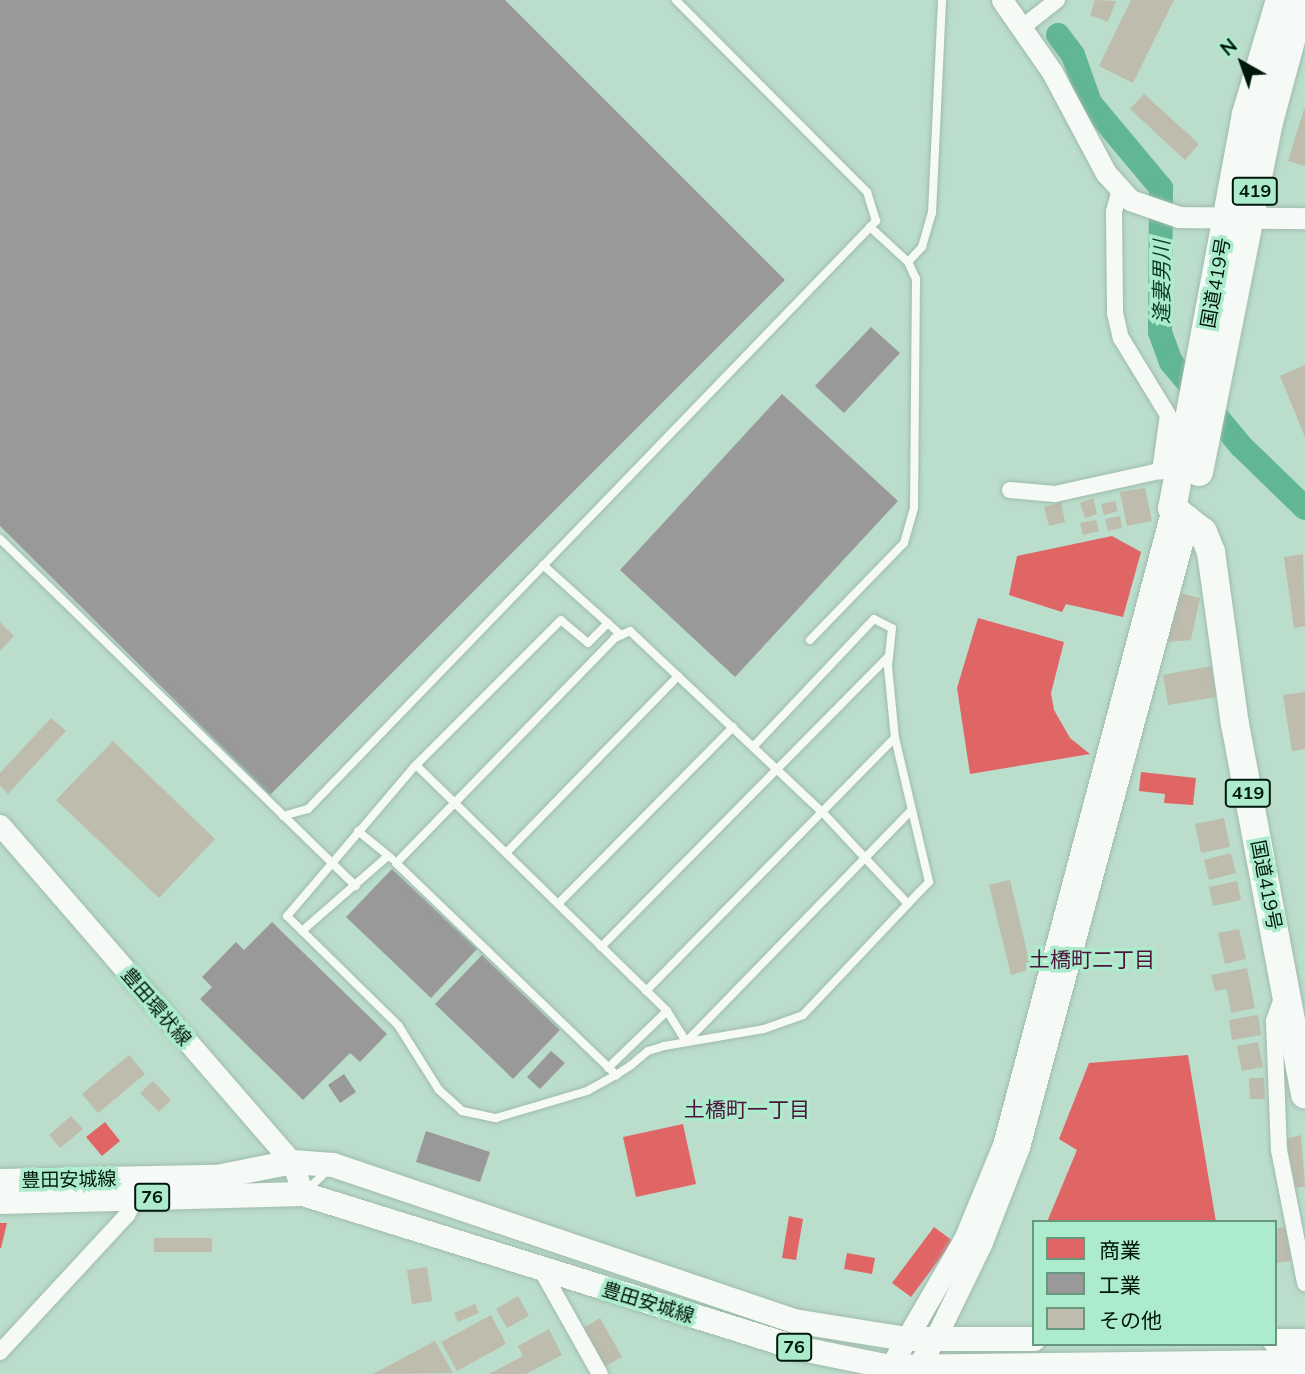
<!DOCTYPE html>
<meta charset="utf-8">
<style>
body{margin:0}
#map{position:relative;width:1305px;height:1374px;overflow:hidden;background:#bdc;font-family:Mulish,"Noto Sans JP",sans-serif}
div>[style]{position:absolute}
.shops>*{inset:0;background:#e06666}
.industry>*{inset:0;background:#999}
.river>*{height:24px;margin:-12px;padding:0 12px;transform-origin:12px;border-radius:12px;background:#61b693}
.building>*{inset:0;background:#bebcad}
.roads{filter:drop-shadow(0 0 2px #a0bbad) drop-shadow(0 0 2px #a0bbad)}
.lane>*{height:8px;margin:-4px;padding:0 4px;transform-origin:4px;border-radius:4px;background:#f5faf7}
.street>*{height:16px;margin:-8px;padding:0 8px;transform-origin:8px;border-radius:8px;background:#f5faf7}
.secondary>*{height:21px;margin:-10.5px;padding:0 10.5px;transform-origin:10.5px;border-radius:10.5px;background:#f5faf7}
.primary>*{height:24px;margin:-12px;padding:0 12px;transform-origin:12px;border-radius:12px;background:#f5faf7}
.highway>*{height:28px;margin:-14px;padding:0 14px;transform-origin:14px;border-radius:14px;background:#f5faf7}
span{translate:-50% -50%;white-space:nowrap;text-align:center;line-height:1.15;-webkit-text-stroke:7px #aceccc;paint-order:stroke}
.shield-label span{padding:2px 5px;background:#aceccc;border:2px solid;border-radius:5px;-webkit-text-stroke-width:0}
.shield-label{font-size:18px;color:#00170c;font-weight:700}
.street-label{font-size:19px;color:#00170c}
.water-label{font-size:21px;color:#0e3c29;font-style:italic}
.neighbourhood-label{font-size:21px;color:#4d123b}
.legend{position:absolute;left:1032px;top:1220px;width:245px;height:126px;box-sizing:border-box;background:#aceccc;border:2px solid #67977f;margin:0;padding:9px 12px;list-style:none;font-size:21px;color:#00170c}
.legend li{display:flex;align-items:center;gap:14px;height:35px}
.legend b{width:35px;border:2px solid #67977f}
.north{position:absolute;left:1207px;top:28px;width:70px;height:70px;-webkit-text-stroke:5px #aceccc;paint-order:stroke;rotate:320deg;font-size:19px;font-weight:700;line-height:28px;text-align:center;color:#00170c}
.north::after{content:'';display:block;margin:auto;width:24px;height:32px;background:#00170c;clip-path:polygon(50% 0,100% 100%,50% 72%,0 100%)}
</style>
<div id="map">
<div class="shops">
<i style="clip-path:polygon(1112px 536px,1141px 552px,1123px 617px,1066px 604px,1062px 612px,1009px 595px,1017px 556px)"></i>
<i style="clip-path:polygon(978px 618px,1064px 642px,1051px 693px,1054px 710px,1070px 738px,1090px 754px,970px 774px,957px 688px)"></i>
<i style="clip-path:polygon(1141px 772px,1196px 778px,1193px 805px,1164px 803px,1165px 794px,1139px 791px)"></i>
<i style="clip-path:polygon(1188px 1055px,1216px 1222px,1047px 1222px,1077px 1150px,1059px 1139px,1089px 1063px)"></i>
<i style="clip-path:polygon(105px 1122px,120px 1141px,102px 1156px,86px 1137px)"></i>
<i style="clip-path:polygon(683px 1124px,696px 1184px,636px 1197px,623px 1137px)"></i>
<i style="clip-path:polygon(789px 1216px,803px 1219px,796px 1260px,782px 1258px)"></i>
<i style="clip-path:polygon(0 1223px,7px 1223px,1px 1248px,0 1248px)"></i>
<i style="clip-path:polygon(934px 1227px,953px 1241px,911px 1297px,892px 1283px)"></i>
<i style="clip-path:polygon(847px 1253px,875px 1258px,872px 1274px,844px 1269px)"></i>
</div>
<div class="industry">
<i style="clip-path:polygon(0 0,505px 0,785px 280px,270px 795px,0 526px)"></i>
<i style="clip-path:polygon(871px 327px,900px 353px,844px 413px,815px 386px)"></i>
<i style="clip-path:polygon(782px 394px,898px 501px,735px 677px,620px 570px)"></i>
<i style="clip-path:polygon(392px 869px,477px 949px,431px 998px,346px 917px)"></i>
<i style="clip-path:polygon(272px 922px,387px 1034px,360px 1062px,350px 1053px,303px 1100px,200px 999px,212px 987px,202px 977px,236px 942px,244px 950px)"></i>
<i style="clip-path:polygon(482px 955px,560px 1030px,513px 1079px,435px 1004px)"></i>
<i style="clip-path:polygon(551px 1051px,565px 1063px,540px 1089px,527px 1077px)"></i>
<i style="clip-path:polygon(344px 1074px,356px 1092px,340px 1103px,328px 1085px)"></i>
<i style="clip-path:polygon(426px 1131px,490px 1152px,480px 1182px,416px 1162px)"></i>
</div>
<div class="river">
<i style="left:1058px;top:35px;width:25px;rotate:53deg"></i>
<i style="left:1073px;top:55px;width:51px;rotate:70.5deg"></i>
<i style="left:1090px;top:103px;width:111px;rotate:50.1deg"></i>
<i style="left:1161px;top:188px;width:144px;rotate:90.4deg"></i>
<i style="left:1160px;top:332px;width:32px;rotate:70deg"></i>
<i style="left:1171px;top:362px;width:109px;rotate:50.2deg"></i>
<i style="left:1241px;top:446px;width:89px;rotate:44.1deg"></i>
</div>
<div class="building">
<i style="clip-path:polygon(1095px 0,1116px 1px,1108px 22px,1090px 15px)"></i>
<i style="clip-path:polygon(1131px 0,1174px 0,1133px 83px,1099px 66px)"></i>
<i style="clip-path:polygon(1144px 94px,1199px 144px,1185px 160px,1130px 109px)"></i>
<i style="clip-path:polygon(1304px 109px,1305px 109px,1305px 166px,1288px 161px)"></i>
<i style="clip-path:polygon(1305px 365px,1305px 437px,1280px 376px)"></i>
<i style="clip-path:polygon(1145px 488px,1152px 521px,1127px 526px,1120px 492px)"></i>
<i style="clip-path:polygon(1093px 498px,1097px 514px,1085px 518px,1080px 503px)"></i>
<i style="clip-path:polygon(1115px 501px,1118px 511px,1104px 515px,1101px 504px)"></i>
<i style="clip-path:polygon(1061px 502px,1065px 522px,1049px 526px,1044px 507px)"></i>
<i style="clip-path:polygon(1120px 516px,1122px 528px,1108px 531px,1105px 519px)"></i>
<i style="clip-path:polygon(1096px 520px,1099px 531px,1083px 535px,1080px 523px)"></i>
<i style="clip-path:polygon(1303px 554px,1305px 626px,1294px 628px,1284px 557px)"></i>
<i style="clip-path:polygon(1180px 593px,1200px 598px,1191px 640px,1168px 642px)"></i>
<i style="clip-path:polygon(0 622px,14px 636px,0 651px)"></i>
<i style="clip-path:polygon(1211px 666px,1216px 697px,1168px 705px,1163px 675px)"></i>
<i style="clip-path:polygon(1305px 692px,1305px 749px,1292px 751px,1283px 695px)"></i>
<i style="clip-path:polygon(51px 718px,66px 731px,8px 794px,0 786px,0 773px)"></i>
<i style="clip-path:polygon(113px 741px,215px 839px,159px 898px,56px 800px)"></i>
<i style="clip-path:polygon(1224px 818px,1230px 847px,1201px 853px,1195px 824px)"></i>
<i style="clip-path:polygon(1231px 853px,1236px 873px,1209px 880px,1204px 860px)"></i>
<i style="clip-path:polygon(1010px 880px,1031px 969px,1011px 975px,989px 885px)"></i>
<i style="clip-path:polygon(1237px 881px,1241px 900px,1213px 906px,1209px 887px)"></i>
<i style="clip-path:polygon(1239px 929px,1246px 959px,1225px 964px,1218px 933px)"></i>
<i style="clip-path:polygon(1247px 968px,1255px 1008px,1231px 1013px,1227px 989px,1215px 991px,1211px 975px)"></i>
<i style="clip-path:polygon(1258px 1015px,1261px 1035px,1232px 1040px,1229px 1020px)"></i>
<i style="clip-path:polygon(1258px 1042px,1263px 1067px,1242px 1071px,1237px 1046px)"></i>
<i style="clip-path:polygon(129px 1055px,145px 1074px,98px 1113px,82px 1094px)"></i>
<i style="clip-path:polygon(1249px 1078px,1264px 1078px,1265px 1099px,1250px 1099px)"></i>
<i style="clip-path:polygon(153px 1081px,171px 1100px,159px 1112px,140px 1093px)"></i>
<i style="clip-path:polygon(71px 1116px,83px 1129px,60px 1148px,49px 1135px)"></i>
<i style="clip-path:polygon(1301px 1135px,1305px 1186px,1296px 1188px,1285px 1139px)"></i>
<i style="clip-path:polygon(1286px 1227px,1291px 1261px,1275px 1263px,1275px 1228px)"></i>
<i style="clip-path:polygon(154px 1238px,212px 1238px,212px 1252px,154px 1252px)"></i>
<i style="clip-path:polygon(427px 1267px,432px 1301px,412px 1304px,407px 1270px)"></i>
<i style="clip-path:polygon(518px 1296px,529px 1316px,507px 1328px,496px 1309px)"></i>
<i style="clip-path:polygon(475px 1304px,479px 1313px,458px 1322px,454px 1313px)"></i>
<i style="clip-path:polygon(491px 1315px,506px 1344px,457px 1371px,441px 1342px)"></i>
<i style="clip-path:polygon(600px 1318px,622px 1357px,602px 1368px,580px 1330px)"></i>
<i style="clip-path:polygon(549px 1329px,562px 1355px,526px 1374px,489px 1374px,523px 1356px,518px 1346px)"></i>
<i style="clip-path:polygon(435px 1341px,453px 1373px,373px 1374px)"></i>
</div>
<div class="roads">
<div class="lane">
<i style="left:870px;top:227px;width:52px;rotate:42.6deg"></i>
<i style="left:0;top:539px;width:497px;rotate:44.3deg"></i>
<i style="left:543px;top:565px;width:105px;rotate:41.9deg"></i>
<i style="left:608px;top:623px;width:28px;rotate:135deg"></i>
<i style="left:588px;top:643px;width:35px;rotate:-140deg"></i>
<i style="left:561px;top:620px;width:208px;rotate:135deg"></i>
<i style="left:414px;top:767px;width:196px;rotate:130.4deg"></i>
<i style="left:287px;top:916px;width:156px;rotate:44.5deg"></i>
<i style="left:398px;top:1025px;width:77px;rotate:57.8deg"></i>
<i style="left:439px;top:1090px;width:31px;rotate:42deg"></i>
<i style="left:462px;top:1111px;width:35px;rotate:12deg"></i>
<i style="left:496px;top:1118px;width:95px;rotate:-16.5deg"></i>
<i style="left:587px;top:1091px;width:33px;rotate:-29deg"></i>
<i style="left:616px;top:1075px;width:17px;rotate:-33deg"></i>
<i style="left:630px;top:1066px;width:23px;rotate:-40deg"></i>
<i style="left:648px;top:1051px;width:17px;rotate:-17deg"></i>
<i style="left:664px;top:1046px;width:101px;rotate:-9.6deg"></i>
<i style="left:764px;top:1029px;width:41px;rotate:-19.7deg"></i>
<i style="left:803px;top:1015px;width:153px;rotate:-46.6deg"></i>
<i style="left:908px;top:904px;width:125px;rotate:-133deg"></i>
<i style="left:823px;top:813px;width:265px;rotate:-136.7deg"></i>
<i style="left:630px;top:631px;width:17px;rotate:155deg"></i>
<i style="left:615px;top:638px;width:314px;rotate:134.2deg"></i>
<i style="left:396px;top:863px;width:306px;rotate:43.9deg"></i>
<i style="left:810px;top:640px;width:135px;rotate:-45.9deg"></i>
<i style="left:904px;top:543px;width:36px;rotate:-74deg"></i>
<i style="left:914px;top:508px;width:229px;rotate:-89.5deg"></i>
<i style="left:916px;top:279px;width:19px;rotate:-115deg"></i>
<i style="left:908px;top:262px;width:21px;rotate:-47deg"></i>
<i style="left:922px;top:247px;width:35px;rotate:-74deg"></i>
<i style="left:932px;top:213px;width:213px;rotate:-87.3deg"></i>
<i style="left:753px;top:747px;width:176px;rotate:-46.6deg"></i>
<i style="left:874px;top:619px;width:20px;rotate:27deg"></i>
<i style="left:892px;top:628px;width:39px;rotate:96deg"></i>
<i style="left:888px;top:667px;width:71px;rotate:84.4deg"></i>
<i style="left:895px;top:738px;width:148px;rotate:76.7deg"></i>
<i style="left:929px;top:882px;width:30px;rotate:134deg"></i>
<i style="left:416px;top:765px;width:351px;rotate:44.4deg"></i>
<i style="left:667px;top:1011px;width:82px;rotate:136deg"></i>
<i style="left:283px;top:816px;width:26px;rotate:-16deg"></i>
<i style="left:308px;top:809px;width:818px;rotate:-45.99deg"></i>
<i style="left:876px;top:221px;width:30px;rotate:-107deg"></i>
<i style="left:867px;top:192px;width:271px;rotate:-134.9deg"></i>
<i style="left:358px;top:831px;width:43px;rotate:39.3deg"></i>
<i style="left:506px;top:853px;width:247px;rotate:-45.8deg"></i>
<i style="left:558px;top:904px;width:249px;rotate:-45.3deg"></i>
<i style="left:302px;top:931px;width:114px;rotate:-41.1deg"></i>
<i style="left:601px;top:947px;width:409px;rotate:-45.3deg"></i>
<i style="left:646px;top:991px;width:355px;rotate:-45.5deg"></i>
<i style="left:667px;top:1011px;width:36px;rotate:58deg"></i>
<i style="left:686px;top:1042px;width:324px;rotate:-45.8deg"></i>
<i style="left:307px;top:1190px;width:29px;rotate:-44deg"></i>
</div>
<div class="street">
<i style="left:1024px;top:26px;width:42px;rotate:-38.2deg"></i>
<i style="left:1119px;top:193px;width:20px;rotate:105deg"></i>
<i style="left:1114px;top:212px;width:101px;rotate:89.4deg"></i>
<i style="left:1115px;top:313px;width:26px;rotate:77deg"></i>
<i style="left:1121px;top:338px;width:90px;rotate:58.6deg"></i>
<i style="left:1168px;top:415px;width:57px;rotate:98.1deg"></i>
<i style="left:1160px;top:471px;width:22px;rotate:3deg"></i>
<i style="left:1010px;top:490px;width:45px;rotate:5.1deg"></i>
<i style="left:1055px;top:494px;width:107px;rotate:-12.4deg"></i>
<i style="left:1283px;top:995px;width:28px;rotate:109deg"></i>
<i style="left:1274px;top:1021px;width:129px;rotate:87.8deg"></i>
<i style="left:1279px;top:1150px;width:136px;rotate:78.9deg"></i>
<i style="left:541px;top:1269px;width:120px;rotate:60.7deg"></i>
<i style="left:0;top:1352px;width:187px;rotate:-47.2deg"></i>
<i style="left:127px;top:1215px;width:19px;rotate:-62deg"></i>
</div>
<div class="secondary">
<i style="left:1002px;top:0;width:88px;rotate:55.2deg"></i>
<i style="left:1052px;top:72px;width:115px;rotate:61.9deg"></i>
<i style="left:1106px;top:173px;width:36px;rotate:48deg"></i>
<i style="left:1130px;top:200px;width:52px;rotate:19.1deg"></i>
<i style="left:1179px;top:217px;width:126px;rotate:0.5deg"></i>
<i style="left:0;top:825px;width:446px;rotate:49.1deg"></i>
<i style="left:292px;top:1162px;width:34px;rotate:71deg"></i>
<i style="left:886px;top:1374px;width:158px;rotate:-60deg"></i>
<i style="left:965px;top:1237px;width:100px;rotate:-67.6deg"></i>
<i style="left:1003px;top:1145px;width:659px;rotate:-75.14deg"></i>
<i style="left:912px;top:1374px;width:42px;rotate:-56.7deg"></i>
<i style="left:935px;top:1339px;width:108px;rotate:-64.1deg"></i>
<i style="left:982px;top:1242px;width:102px;rotate:-68.7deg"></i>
<i style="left:1019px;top:1147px;width:653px;rotate:-74.9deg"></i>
</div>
<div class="primary">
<i style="left:0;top:1181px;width:217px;rotate:-1.1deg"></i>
<i style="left:217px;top:1177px;width:76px;rotate:-11.3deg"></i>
<i style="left:292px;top:1162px;width:41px;rotate:4.2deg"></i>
<i style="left:333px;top:1165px;width:487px;rotate:18.7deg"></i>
<i style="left:794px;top:1321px;width:114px;rotate:9.1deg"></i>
<i style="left:907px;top:1339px;width:127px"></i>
<i style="left:0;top:1202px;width:303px;rotate:-1.5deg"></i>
<i style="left:303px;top:1194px;width:517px;rotate:17.31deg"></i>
<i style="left:797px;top:1348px;width:95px;rotate:11.5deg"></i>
<i style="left:890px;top:1367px;width:415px;rotate:-0.7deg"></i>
<i style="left:1275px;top:1341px;width:30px"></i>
</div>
<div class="highway">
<i style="left:1280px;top:0;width:119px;rotate:106.6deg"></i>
<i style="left:1246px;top:114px;width:401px;rotate:100.6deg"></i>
<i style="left:1172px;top:508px;width:39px;rotate:38deg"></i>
<i style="left:1203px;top:532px;width:22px;rotate:68deg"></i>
<i style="left:1211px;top:552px;width:174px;rotate:82.1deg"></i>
<i style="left:1235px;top:724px;width:377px;rotate:79.3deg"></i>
<i style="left:1199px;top:472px;width:357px;rotate:-78.7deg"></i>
<i style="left:1269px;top:122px;width:126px;rotate:-74.9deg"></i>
</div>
</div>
<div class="shield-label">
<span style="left:1255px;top:191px">419</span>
<span style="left:1248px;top:793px">419</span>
<span style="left:152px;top:1197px">76</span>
<span style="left:794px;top:1347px">76</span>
</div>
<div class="street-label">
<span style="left:1216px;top:283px;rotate:-80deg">国道419号</span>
<span style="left:1266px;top:885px;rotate:79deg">国道419号</span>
<span style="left:156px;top:1007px;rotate:49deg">豊田環状線</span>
<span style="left:69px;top:1180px;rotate:-1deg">豊田安城線</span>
<span style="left:648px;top:1303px;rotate:17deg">豊田安城線</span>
</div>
<div class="water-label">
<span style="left:1161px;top:282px;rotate:-90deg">逢妻男川</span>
</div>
<div class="neighbourhood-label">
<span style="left:1092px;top:959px">土橋町二丁目</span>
<span style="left:747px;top:1109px">土橋町一丁目</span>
</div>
<ul class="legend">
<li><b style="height:19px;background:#e06666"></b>商業</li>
<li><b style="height:19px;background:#999"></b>工業</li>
<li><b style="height:19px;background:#bebcad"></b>その他</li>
</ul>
<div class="north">N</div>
</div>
